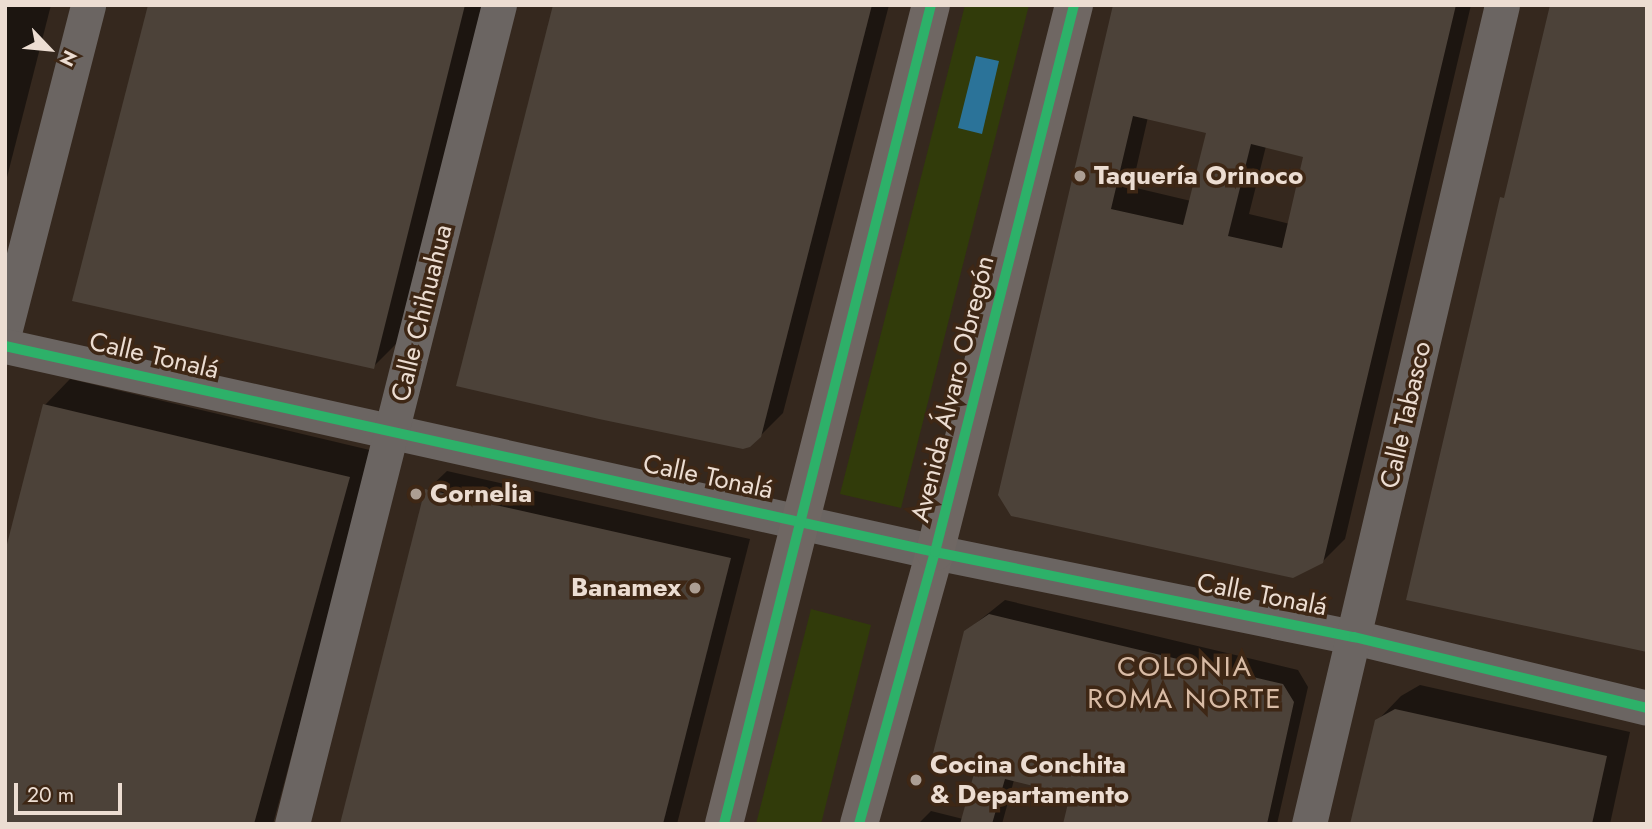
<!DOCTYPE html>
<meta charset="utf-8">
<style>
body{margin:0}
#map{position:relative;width:1652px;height:829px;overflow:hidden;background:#35281e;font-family:Jost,sans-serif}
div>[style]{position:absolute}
.green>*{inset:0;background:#313b0a}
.water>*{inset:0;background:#2b7399}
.shadow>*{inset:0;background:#0007}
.building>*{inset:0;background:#4c4239}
.street>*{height:35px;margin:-17.5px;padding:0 17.5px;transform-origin:17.5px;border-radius:17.5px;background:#6b6562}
.secondary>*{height:38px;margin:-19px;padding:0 19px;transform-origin:19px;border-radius:19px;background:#6f6763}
.cycleway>*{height:10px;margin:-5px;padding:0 5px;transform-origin:5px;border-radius:5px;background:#2db169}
.dots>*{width:19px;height:19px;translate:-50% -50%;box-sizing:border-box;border:4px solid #3e2715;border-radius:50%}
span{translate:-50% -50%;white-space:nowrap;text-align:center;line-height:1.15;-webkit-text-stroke:7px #3e2715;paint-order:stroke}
.poi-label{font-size:26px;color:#ecddd2;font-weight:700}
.left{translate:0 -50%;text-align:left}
.right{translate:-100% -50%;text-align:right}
.street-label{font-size:26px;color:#ecddd2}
.neighbourhood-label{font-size:28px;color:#d8bba5;letter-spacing:2px}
.frame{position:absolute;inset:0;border:7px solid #ecddd2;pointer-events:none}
.north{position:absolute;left:14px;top:14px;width:70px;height:70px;-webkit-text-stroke:5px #3e2715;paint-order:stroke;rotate:116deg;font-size:19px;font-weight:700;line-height:28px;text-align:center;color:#ecddd2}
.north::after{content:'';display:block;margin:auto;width:24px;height:32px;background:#ecddd2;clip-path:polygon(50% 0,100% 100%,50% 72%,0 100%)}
.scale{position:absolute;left:14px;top:783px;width:108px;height:32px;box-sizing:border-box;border:4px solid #ecddd2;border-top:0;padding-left:9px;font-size:21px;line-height:24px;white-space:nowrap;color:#ecddd2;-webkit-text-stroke:5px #3e2715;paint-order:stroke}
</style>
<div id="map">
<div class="green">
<i style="clip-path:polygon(965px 5px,1029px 5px,901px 508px,840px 494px)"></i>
<i style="clip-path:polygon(811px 609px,871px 625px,821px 824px,756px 824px)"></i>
</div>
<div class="water">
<i style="clip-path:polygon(976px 56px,999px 61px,982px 134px,958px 128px)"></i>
</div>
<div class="shadow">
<i style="clip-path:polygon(5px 5px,51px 5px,5px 185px)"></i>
<i style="clip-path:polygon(150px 5px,482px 5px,397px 343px,373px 367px)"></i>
<i style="clip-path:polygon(555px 5px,889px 5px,783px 413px,758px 438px)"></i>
<i style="clip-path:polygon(evenodd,1116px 5px,1471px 5px,1345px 539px,1322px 562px,1012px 515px,1116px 5px,1148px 117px,1208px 132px,1191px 201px,1132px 187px,1148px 117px,1116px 5px,1266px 146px,1305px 155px,1290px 224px,1249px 214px,1266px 146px)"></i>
<i style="clip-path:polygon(70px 379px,374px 451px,273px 824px,5px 824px,45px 405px)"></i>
<i style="clip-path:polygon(447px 471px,750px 539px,677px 824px,342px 824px,427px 490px)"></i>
<i style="clip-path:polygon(1005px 600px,1298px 670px,1308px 687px,1277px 824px,1065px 824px,1072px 794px,1014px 780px,1002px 824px,918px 824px,931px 811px,963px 819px,977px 769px,965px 632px)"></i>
<i style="clip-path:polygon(1420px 685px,1630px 732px,1610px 824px,1352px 824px,1377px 721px,1401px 696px)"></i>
</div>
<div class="building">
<i style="clip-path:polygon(148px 5px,465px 5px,374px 369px,72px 301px)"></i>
<i style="clip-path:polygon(553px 5px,872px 5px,761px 437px,750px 447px,743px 449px,599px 419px,456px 386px)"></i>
<i style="clip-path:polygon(evenodd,1113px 5px,1456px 5px,1323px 563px,1293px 578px,1011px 516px,998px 495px,1113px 5px,1133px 116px,1206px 133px,1183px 225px,1111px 209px,1133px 116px,1113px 5px,1251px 144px,1303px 157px,1282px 248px,1228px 236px,1251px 144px)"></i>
<i style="clip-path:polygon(1550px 5px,1647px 5px,1647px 652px,1406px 600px,1500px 197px,1504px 198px)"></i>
<i style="clip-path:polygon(43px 404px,350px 477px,254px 824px,5px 824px,5px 552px)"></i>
<i style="clip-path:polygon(425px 489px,731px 558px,663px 824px,340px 824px)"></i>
<i style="clip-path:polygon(989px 614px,1283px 684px,1294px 702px,1267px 824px,1063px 824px,1070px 795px,1005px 779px,992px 824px,960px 824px,975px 770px,931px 761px,964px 631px)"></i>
<i style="clip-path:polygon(1395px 709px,1607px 756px,1592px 824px,1350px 824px,1375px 720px)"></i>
</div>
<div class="street">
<i style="left:5px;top:329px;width:334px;rotate:-75.6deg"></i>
<i style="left:5px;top:346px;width:953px;rotate:12.49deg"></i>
<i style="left:935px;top:552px;width:428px;rotate:11.5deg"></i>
<i style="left:1354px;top:637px;width:301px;rotate:13.6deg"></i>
<i style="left:292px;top:824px;width:845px;rotate:-75.82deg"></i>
<i style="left:1309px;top:824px;width:841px;rotate:-76.74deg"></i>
</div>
<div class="secondary">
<i style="left:724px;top:824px;width:845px;rotate:-75.82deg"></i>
<i style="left:859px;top:824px;width:282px;rotate:-74.4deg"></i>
<i style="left:935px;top:552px;width:564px;rotate:-75.74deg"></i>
</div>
<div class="cycleway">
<i style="left:5px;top:346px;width:953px;rotate:12.49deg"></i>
<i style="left:935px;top:552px;width:428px;rotate:11.5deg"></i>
<i style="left:1354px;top:637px;width:301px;rotate:13.6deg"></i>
<i style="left:724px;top:824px;width:845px;rotate:-75.82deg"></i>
<i style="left:859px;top:824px;width:282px;rotate:-74.4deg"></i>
<i style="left:935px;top:552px;width:564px;rotate:-75.74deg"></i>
</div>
<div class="dots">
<i style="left:1080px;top:176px;background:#ac9e93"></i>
<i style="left:416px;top:494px;background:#ac9e93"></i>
<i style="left:695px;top:588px;background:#ac9e93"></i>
<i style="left:916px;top:780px;background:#ac9e93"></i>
</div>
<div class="poi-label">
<span class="left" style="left:1094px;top:176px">Taquería Orinoco</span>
<span class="left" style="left:430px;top:494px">Cornelia</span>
<span class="right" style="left:681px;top:588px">Banamex</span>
<span class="left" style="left:930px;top:780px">Cocina Conchita<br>&amp; Departamento</span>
</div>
<div class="street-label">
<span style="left:422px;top:313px;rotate:-76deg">Calle Chihuahua</span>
<span style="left:154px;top:356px;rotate:13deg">Calle Tonalá</span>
<span style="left:953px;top:389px;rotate:-76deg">Avenida Álvaro Obregón</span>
<span style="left:1406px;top:415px;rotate:-77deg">Calle Tabasco</span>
<span style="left:708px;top:477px;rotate:12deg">Calle Tonalá</span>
<span style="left:1262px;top:595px;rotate:11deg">Calle Tonalá</span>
</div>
<div class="neighbourhood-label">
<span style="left:1185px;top:683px">COLONIA<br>ROMA NORTE</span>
</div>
<div class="frame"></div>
<div class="north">N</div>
<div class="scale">20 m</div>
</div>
